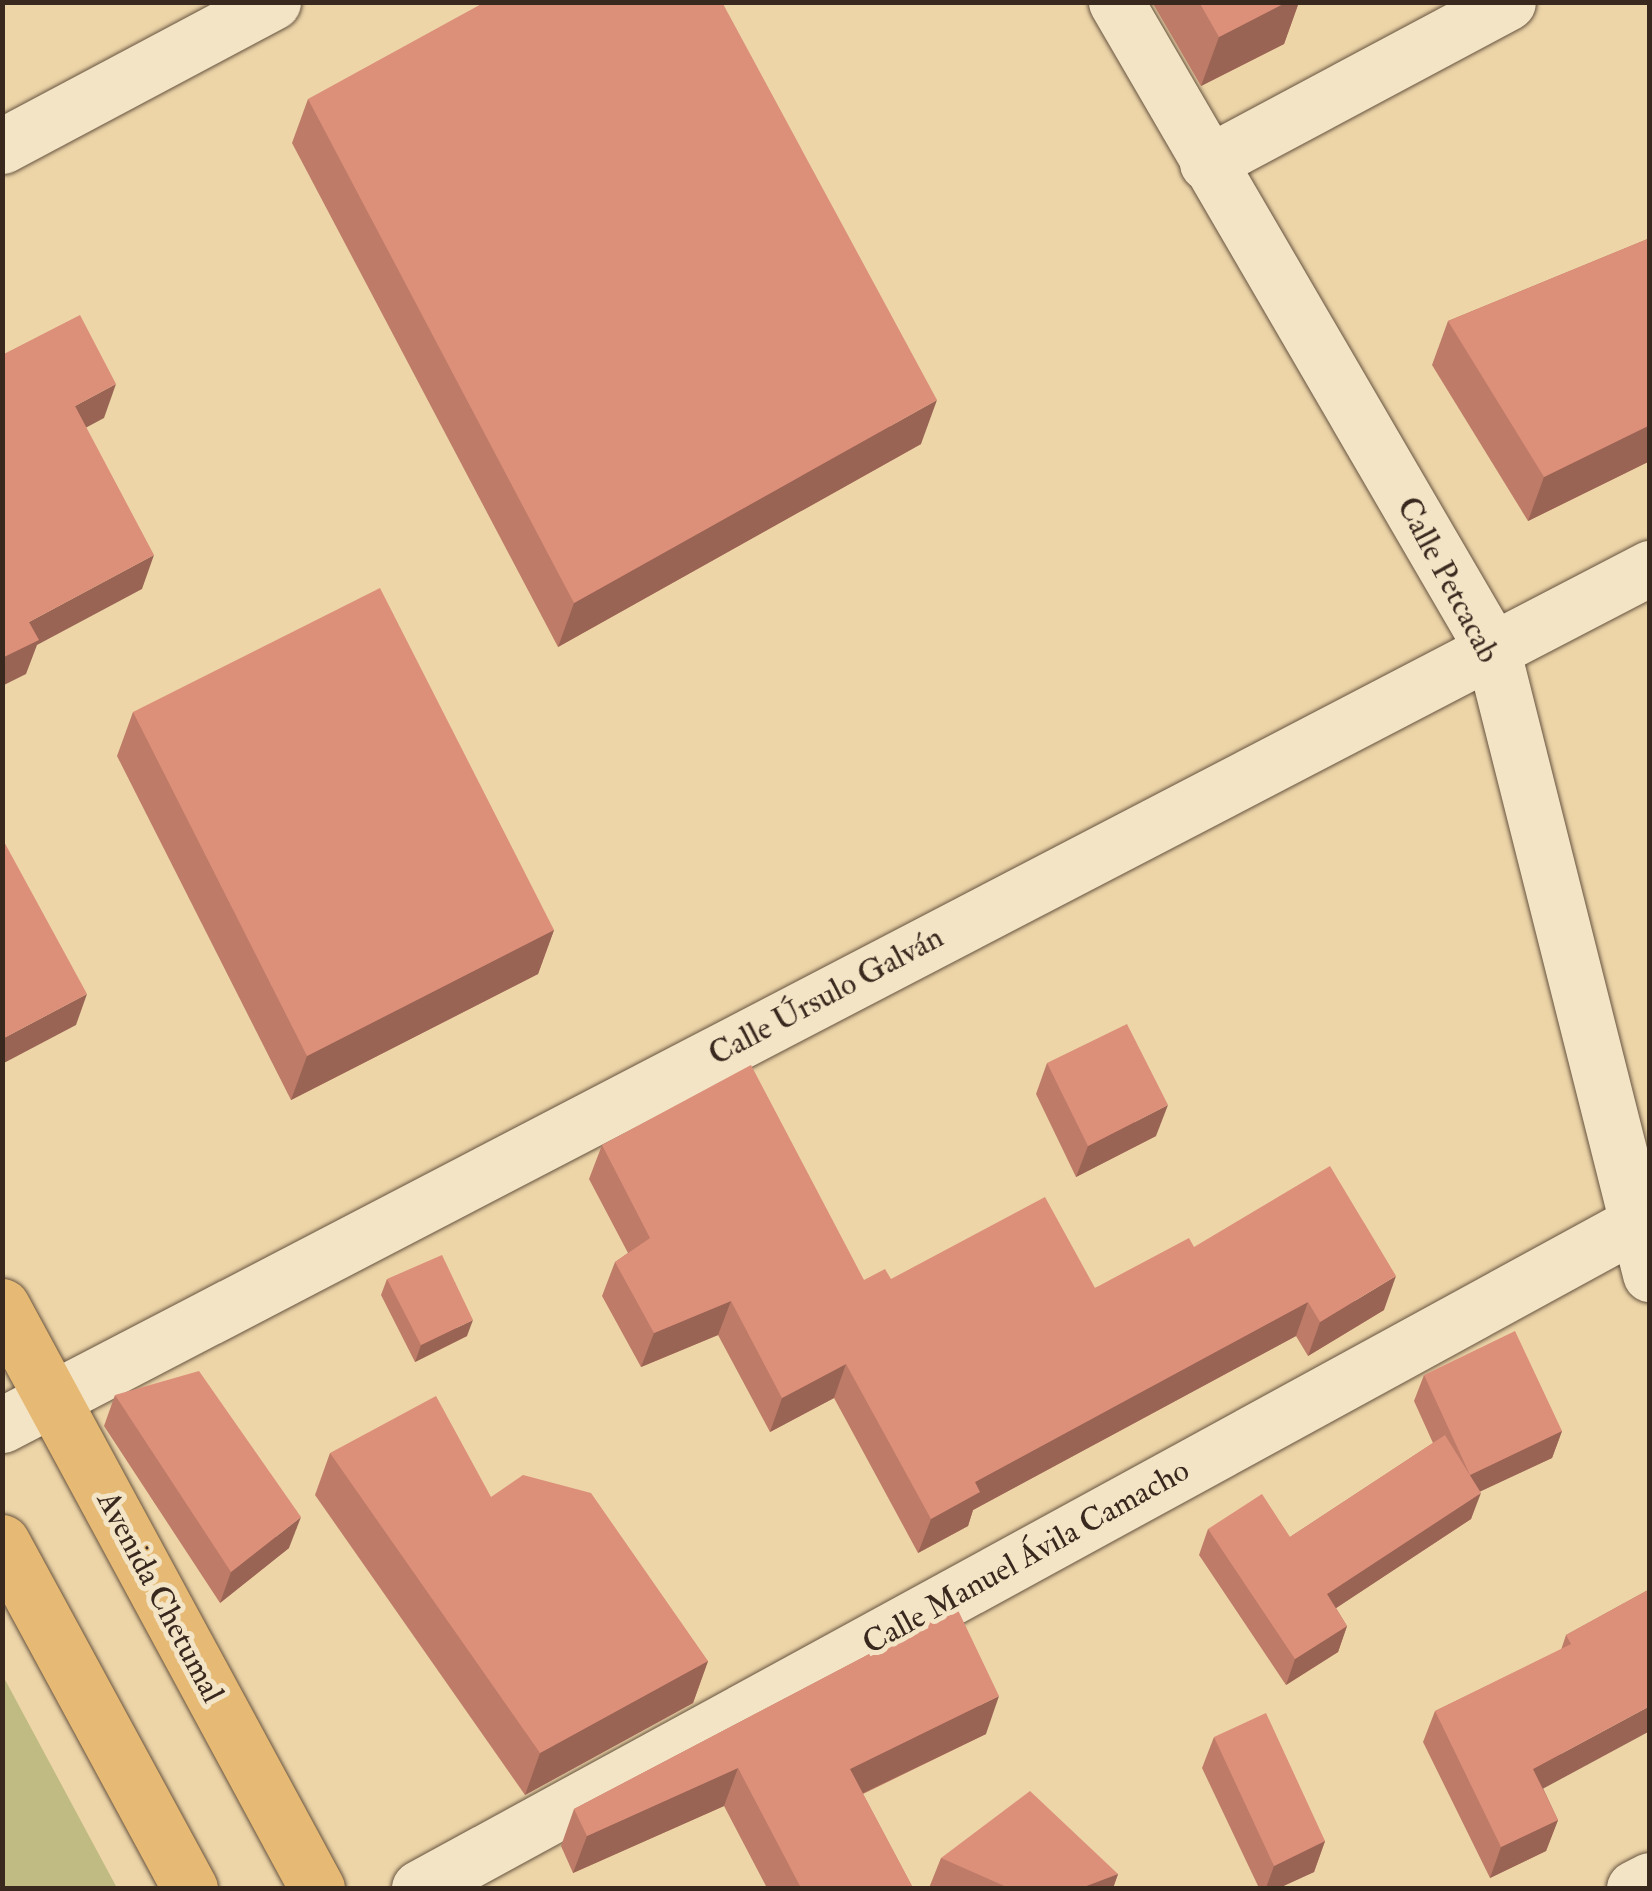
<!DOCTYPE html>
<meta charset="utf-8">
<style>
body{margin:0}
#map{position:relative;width:1652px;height:1891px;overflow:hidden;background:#edd5a8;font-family:"IM FELL Double Pica",serif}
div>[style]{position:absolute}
.green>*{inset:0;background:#bfbb83}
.roads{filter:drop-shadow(0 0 2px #665340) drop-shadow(0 0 2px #665340)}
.minor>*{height:55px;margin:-27.5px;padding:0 27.5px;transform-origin:27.5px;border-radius:27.5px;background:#f3e4c6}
.major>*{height:55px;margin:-27.5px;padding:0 27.5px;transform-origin:27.5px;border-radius:27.5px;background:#e6ba74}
.wall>*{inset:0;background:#bd7b68}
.shaded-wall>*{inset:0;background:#9a6455}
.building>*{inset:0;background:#dc8f79}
span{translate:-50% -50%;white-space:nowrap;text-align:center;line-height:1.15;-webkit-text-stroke:10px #f3e4c6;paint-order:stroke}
.street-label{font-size:32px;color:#39281e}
.frame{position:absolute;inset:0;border:5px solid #39281e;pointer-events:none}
</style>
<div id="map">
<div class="green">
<i style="clip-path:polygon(2px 1676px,3px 1676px,117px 1888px,3px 1888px)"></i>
</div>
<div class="roads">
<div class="minor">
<i style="left:1116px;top:2px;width:747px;rotate:59.8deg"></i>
<i style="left:1492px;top:648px;width:646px;rotate:75.83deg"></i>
<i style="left:2px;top:146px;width:307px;rotate:-28deg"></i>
<i style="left:1207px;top:163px;width:341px;rotate:-28.1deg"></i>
<i style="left:2px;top:1425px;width:1858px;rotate:-27.48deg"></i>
<i style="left:419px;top:1888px;width:1383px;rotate:-28.64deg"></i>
<i style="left:1634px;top:1888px;width:18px;rotate:-27deg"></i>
</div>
<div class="major">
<i style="left:2px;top:1306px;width:662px;rotate:61.58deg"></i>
<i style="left:2px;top:1542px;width:394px;rotate:61.5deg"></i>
</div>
</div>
<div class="wall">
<i style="clip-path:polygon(1152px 2px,1299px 2px,1284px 44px,1201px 86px)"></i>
<i style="clip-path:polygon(308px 99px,921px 444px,558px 647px,292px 143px)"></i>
<i style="clip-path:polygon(1650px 238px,1650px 461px,1528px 521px,1432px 365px,1448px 321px)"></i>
<i style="clip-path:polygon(133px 712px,554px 930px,538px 974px,291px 1100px,117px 756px)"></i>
<i style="clip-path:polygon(1047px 1063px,1156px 1136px,1076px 1177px,1036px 1094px)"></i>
<i style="clip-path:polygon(602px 1145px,864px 1280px,891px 1279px,1095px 1288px,1194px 1247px,1384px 1310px,1308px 1356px,1296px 1336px,973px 1510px,968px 1526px,918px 1553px,834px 1398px,770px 1432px,718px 1335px,641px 1367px,602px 1296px,615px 1262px,628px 1253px,589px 1179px)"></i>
<i style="clip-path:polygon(387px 1279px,467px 1336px,415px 1362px,381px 1295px)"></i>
<i style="clip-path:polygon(1424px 1375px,1562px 1431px,1552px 1458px,1480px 1491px,1471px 1519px,1336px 1608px,1347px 1626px,1338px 1652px,1286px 1685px,1199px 1555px,1208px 1529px,1290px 1537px,1433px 1443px,1414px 1401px)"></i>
<i style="clip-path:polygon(115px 1395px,289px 1548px,220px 1603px,104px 1426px)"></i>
<i style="clip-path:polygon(330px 1453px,491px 1497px,708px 1661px,693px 1703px,525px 1795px,315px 1495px)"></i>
<i style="clip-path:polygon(1648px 1590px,1543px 1788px,1558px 1820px,1546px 1851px,1490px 1878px,1423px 1742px,1435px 1711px,1561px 1650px,1566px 1635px)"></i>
<i style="clip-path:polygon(957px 1608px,986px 1734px,863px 1794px,913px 1888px,767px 1888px,724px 1806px,573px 1873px,561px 1846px,574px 1809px)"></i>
<i style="clip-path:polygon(1214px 1737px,1325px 1841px,1314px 1872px,1279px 1888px,1259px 1888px,1202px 1768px)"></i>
<i style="clip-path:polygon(941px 1858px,1118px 1874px,1113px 1888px,929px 1888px)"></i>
</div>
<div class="shaded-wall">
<i style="clip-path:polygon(1287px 2px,1299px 2px,1284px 44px,1201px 86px,1219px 37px)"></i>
<i style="clip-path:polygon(116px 384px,104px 418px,63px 440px,75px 406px)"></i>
<i style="clip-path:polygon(937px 400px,921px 444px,558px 647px,574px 603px)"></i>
<i style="clip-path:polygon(1650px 425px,1650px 461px,1528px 521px,1544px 477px)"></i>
<i style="clip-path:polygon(154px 555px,142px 589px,37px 645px,26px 674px,2px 686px,2px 658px,29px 622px)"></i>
<i style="clip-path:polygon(554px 930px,538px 974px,291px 1100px,307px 1056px)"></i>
<i style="clip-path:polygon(87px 994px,76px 1025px,2px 1064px,2px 1039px)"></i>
<i style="clip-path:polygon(1168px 1105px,1156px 1136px,1076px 1177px,1088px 1146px)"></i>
<i style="clip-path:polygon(1396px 1276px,1384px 1310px,1308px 1356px,1320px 1322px)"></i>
<i style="clip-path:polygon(731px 1301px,718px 1335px,641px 1367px,654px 1333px)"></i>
<i style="clip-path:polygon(1308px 1302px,1296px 1336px,973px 1510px,968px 1526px,918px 1553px,931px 1519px,975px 1482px)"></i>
<i style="clip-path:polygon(473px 1320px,467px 1336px,415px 1362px,421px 1345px)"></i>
<i style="clip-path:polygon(846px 1364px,834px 1398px,770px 1432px,782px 1398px)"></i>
<i style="clip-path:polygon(1562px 1431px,1552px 1458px,1460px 1501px,1470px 1475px)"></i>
<i style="clip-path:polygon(1481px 1493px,1471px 1519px,1318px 1620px,1327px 1594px)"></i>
<i style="clip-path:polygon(301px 1517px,289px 1548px,220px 1603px,231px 1572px)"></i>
<i style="clip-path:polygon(1347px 1626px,1338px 1652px,1286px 1685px,1295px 1659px)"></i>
<i style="clip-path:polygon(708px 1661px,693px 1703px,525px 1795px,540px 1753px)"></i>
<i style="clip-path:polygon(999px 1696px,986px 1734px,836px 1806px,850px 1769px)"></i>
<i style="clip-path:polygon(1650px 1706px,1650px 1731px,1522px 1800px,1533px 1769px)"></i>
<i style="clip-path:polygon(738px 1768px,724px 1806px,573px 1873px,587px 1836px)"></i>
<i style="clip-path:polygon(1558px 1820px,1546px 1851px,1490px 1878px,1501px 1847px)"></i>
<i style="clip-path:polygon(1325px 1841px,1314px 1872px,1279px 1888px,1266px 1888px,1274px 1866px)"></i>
<i style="clip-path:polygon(1118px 1874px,1113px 1888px,1081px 1888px)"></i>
</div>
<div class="building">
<i style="clip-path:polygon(485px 2px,722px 2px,937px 400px,574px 603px,308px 99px)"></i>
<i style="clip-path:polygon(1199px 2px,1287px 2px,1219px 37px)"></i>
<i style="clip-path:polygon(1650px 238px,1650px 425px,1544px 477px,1448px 321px)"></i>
<i style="clip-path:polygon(80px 315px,116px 384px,75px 406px,154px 555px,29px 622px,39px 640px,2px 658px,2px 355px)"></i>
<i style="clip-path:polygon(380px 588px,554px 930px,307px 1056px,133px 712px)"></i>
<i style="clip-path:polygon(2px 838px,87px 994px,2px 1039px)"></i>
<i style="clip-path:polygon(1127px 1024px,1168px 1105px,1088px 1146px,1047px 1063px)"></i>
<i style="clip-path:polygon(751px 1065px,864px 1280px,885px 1269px,891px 1279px,1045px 1197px,1095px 1288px,1189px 1238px,1194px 1247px,1330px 1166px,1396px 1276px,1320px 1322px,1308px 1302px,975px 1482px,980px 1492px,931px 1519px,846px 1364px,782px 1398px,731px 1301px,654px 1333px,615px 1262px,650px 1238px,602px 1145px)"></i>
<i style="clip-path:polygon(442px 1255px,473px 1320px,421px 1345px,387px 1279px)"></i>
<i style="clip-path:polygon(1515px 1331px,1562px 1431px,1470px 1475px,1424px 1375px)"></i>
<i style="clip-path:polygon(199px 1371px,301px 1517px,231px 1572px,115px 1395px)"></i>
<i style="clip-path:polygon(436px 1396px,491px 1497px,523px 1475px,591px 1493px,708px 1661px,540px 1753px,330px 1453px)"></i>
<i style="clip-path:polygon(1445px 1435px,1481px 1493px,1327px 1594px,1347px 1626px,1295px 1659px,1208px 1529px,1262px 1494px,1290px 1537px)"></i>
<i style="clip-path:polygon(1648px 1590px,1650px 1706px,1533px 1769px,1558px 1820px,1501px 1847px,1435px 1711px,1571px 1644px,1566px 1635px)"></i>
<i style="clip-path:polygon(957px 1608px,999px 1696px,850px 1769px,913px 1888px,801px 1888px,738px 1768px,587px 1836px,574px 1809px)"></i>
<i style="clip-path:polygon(1266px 1713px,1325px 1841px,1274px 1866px,1214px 1737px)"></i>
<i style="clip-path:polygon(1030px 1791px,1118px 1874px,1081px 1888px,1009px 1888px,941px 1858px)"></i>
</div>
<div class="street-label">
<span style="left:1448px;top:580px;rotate:62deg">Calle Petcacab</span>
<span style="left:826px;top:996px;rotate:-28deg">Calle Úrsulo Galván</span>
<span style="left:1026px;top:1557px;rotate:-29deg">Calle Manuel Ávila Camacho</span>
<span style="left:160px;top:1597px;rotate:62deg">Avenida Chetumal</span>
</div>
<div class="frame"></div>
</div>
